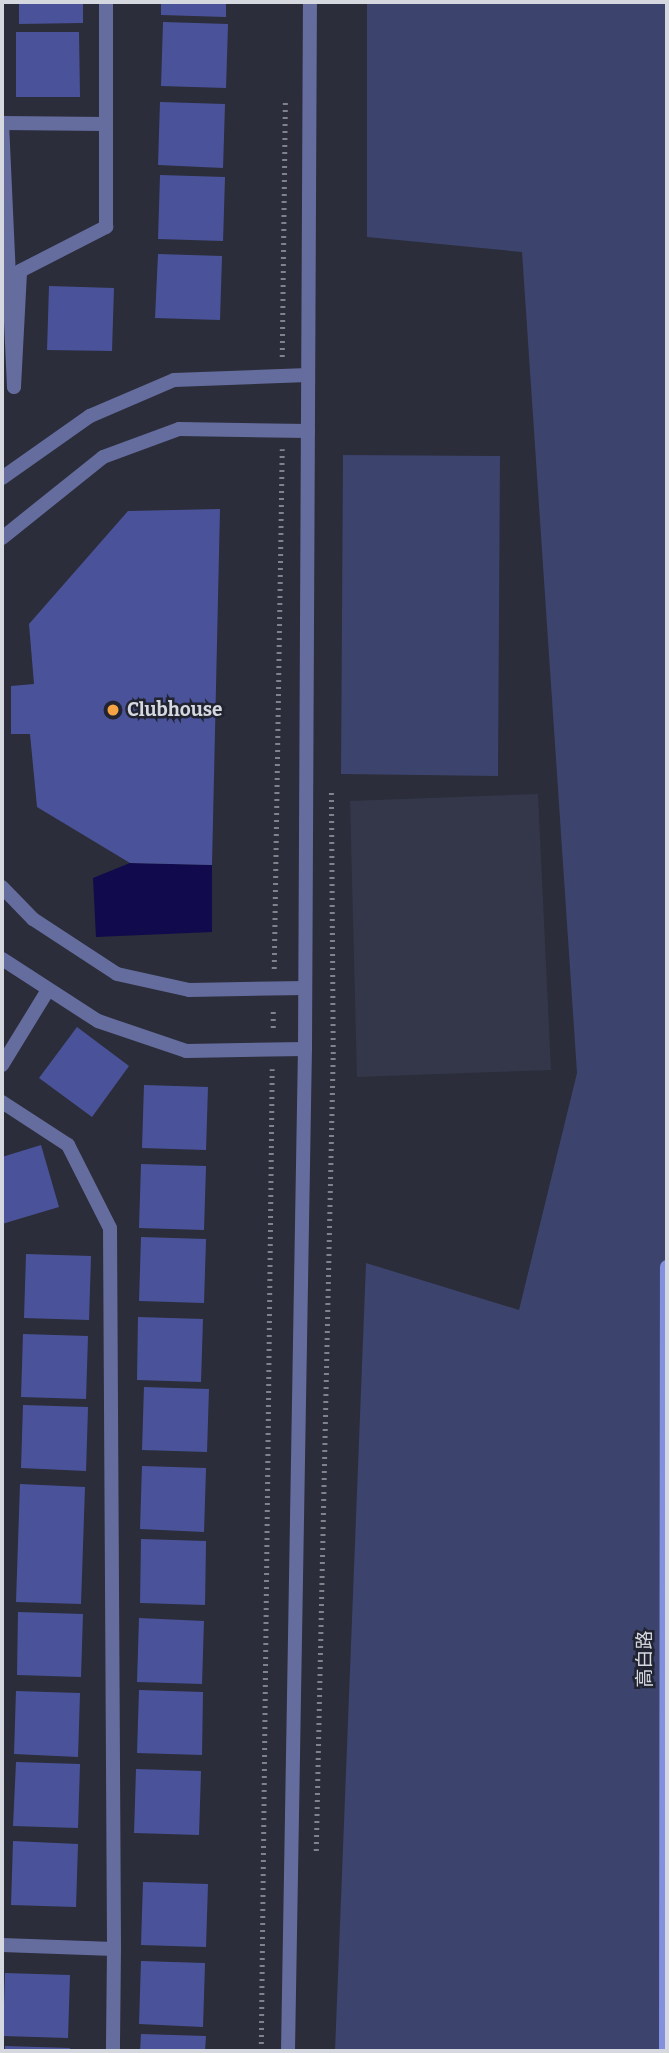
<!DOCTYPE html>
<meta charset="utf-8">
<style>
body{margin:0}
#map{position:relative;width:669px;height:2053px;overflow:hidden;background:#2b2d3a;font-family:Bitter,"Noto Sans SC",serif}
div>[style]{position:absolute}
.built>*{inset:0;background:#333749}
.green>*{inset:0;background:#3c436c}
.water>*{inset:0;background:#110a4c}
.building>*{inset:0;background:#4a5399}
.path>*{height:4.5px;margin-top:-2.25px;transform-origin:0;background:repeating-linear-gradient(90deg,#80828c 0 2px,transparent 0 7px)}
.minor>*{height:14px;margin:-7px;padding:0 7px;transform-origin:7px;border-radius:7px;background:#656d9f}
.tertiary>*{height:14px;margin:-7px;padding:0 7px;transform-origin:7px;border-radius:7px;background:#656d9f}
.secondary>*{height:14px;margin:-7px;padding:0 7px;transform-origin:7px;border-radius:7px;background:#8390df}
.dots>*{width:19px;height:19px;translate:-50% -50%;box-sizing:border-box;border:4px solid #212430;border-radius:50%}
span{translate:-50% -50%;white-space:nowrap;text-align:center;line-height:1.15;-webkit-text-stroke:5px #212430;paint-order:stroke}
.poi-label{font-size:19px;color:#d6d8e0;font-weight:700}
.left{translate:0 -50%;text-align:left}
.street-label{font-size:19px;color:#d6d8e0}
.frame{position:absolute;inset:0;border:4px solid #d6d8e0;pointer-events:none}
</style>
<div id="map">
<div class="built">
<i style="clip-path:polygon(538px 794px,551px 1070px,357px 1077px,350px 801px)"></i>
</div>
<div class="green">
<i style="clip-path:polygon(367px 2px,667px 2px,667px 2051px,335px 2051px,366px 1263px,519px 1310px,577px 1073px,522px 252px,367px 237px)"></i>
<i style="clip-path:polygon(343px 455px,500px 456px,498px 776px,341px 774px)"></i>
</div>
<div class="water">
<i style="clip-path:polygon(130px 863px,212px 865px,212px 932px,96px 937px,93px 878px)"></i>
</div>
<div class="building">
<i style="clip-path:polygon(19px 2px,83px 2px,83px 23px,19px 24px)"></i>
<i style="clip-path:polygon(161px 2px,226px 2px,226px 17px,161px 15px)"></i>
<i style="clip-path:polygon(163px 22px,228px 24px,226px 88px,161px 86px)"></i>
<i style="clip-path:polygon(16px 32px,79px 32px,80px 97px,16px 97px)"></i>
<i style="clip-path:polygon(160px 102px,225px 104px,223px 168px,158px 165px)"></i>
<i style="clip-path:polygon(160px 175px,225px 177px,223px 241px,158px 239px)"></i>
<i style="clip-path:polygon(158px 254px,222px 256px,220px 320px,155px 318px)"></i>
<i style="clip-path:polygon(49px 286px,114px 288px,112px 351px,47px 350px)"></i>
<i style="clip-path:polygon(220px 509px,212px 865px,130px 863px,37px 807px,30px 734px,11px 734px,11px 686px,34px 684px,29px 624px,128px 511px)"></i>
<i style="clip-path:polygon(77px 1027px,129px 1066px,92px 1117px,39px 1078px)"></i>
<i style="clip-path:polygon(144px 1085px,208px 1087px,206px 1150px,142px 1148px)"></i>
<i style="clip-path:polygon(41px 1145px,59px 1207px,2px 1224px,2px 1157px)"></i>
<i style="clip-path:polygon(141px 1164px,206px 1166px,204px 1230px,139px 1228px)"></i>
<i style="clip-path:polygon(141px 1237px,206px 1239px,204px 1303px,139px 1301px)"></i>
<i style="clip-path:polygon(26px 1254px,91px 1256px,89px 1320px,24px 1318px)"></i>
<i style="clip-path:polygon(138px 1317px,203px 1319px,201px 1382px,137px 1380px)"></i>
<i style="clip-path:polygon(23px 1334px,88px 1336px,86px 1399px,21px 1397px)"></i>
<i style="clip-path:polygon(144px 1387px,209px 1389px,207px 1452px,142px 1450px)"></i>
<i style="clip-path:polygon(23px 1405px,88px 1407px,86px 1471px,21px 1468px)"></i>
<i style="clip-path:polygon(142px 1466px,206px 1468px,204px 1532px,140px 1529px)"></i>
<i style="clip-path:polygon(20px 1484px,85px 1487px,81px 1604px,16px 1602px)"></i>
<i style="clip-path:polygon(141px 1539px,206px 1541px,205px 1605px,140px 1603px)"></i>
<i style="clip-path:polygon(18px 1612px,83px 1614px,81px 1677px,17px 1675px)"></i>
<i style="clip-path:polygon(139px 1618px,204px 1621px,202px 1684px,137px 1682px)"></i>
<i style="clip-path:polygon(139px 1690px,203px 1692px,202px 1755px,137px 1753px)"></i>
<i style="clip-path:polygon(16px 1691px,80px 1693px,78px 1757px,14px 1754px)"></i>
<i style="clip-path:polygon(16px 1762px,80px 1764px,78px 1828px,13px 1826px)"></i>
<i style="clip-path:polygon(136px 1769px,201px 1771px,199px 1835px,134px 1833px)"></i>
<i style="clip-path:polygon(13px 1841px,78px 1844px,76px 1907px,11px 1905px)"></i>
<i style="clip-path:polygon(143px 1882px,208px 1884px,206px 1947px,141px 1945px)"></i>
<i style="clip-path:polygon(141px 1961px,205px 1963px,203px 2027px,139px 2024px)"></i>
<i style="clip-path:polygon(5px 1973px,70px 1975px,68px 2038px,3px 2036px)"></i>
<i style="clip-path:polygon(141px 2034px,206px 2036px,205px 2051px,140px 2051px)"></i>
<i style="clip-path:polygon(5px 2046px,70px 2048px,70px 2051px,5px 2051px)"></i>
</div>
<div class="path">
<i style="left:282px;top:357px;width:258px;rotate:-89.3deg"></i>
<i style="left:274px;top:969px;width:520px;rotate:-89.12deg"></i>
<i style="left:273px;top:1028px;width:19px;rotate:-90deg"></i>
<i style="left:316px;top:1851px;width:797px;rotate:-88.78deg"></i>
<i style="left:333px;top:1054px;width:265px;rotate:-90.4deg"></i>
<i style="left:261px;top:2051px;width:982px;rotate:-89.36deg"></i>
</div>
<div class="minor">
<i style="left:2px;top:123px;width:264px;rotate:87.4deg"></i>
<i style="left:14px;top:387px;width:116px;rotate:-87deg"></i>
<i style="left:20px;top:271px;width:97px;rotate:-27.1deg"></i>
<i style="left:106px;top:227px;width:103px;rotate:-90deg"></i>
<i style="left:2px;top:123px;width:104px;rotate:0.6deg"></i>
<i style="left:106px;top:124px;width:122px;rotate:-90deg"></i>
<i style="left:2px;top:478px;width:108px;rotate:-35.2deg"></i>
<i style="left:90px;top:416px;width:91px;rotate:-23.2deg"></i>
<i style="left:174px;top:380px;width:134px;rotate:-2.1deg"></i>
<i style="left:2px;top:538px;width:129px;rotate:-38.7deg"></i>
<i style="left:103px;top:457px;width:81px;rotate:-20.2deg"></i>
<i style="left:179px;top:429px;width:129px;rotate:0.9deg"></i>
<i style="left:2px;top:887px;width:45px;rotate:45.9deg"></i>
<i style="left:33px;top:919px;width:100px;rotate:33.2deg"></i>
<i style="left:117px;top:974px;width:74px;rotate:12.5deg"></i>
<i style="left:189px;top:990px;width:116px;rotate:-1deg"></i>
<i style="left:2px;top:959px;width:114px;rotate:32.9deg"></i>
<i style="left:98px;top:1021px;width:93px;rotate:18.8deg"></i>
<i style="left:186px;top:1051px;width:119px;rotate:-1deg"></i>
<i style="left:2px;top:1065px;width:88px;rotate:-58.5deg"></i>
<i style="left:2px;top:1102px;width:79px;rotate:33.1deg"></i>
<i style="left:68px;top:1145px;width:93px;rotate:63.2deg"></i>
<i style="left:110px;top:1228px;width:721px;rotate:89.68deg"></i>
<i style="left:2px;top:1945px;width:112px;rotate:2deg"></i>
<i style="left:114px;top:1949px;width:102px;rotate:90.6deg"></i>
</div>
<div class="tertiary">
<i style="left:288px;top:2051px;width:1002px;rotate:-89.03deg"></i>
<i style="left:305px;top:1049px;width:1047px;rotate:-89.73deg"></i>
</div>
<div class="secondary">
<i style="left:666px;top:2051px;width:784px;rotate:-89.93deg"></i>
</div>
<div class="dots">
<i style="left:113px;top:710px;background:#f5a345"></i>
</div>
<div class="poi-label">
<span class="left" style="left:127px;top:710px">Clubhouse</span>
</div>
<div class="street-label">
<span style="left:645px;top:1659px;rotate:-90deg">高白路</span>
</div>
<div class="frame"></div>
</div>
